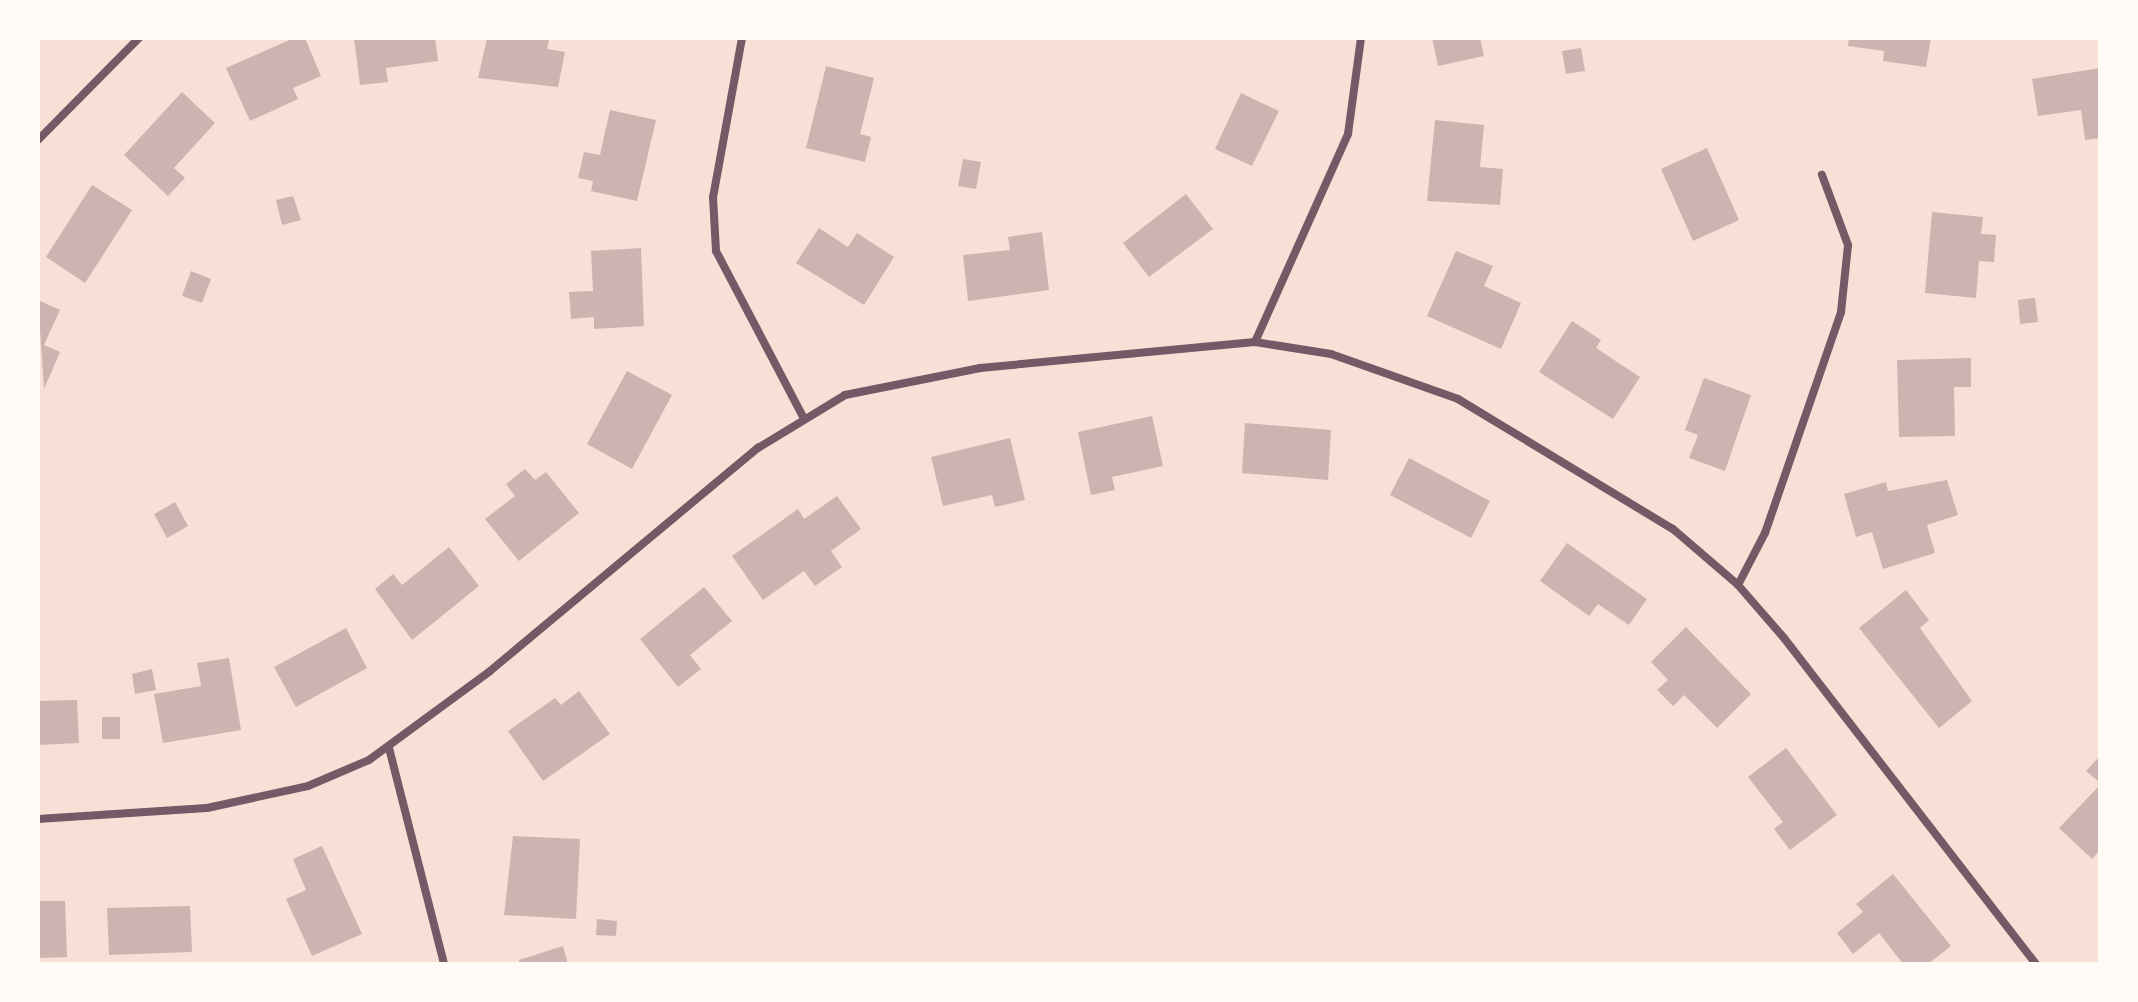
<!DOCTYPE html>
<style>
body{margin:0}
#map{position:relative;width:2138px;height:1002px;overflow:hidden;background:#f7e1d7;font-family:"Archivo Narrow",sans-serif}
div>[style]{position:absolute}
.building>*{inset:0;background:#ccb4b1}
.minor>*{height:8px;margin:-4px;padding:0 4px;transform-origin:4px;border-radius:4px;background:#755966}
span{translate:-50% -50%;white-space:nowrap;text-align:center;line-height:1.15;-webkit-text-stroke:8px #fffaf5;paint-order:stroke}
.frame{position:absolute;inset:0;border:40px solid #fffaf5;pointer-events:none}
</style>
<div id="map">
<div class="building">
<i style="clip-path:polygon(294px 38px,305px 38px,321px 76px,293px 88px,298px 99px,250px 121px,226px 68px)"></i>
<i style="clip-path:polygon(354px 38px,435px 38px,438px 61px,386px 68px,388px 82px,360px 85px)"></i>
<i style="clip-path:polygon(487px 38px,549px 40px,547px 49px,565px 52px,558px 87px,478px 78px)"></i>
<i style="clip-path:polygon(1432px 38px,1480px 38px,1484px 56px,1438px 66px)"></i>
<i style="clip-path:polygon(1849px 38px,1931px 38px,1926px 67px,1883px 61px,1884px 51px,1848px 46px)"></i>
<i style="clip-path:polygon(1581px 48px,1585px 71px,1566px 74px,1562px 51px)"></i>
<i style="clip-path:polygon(826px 66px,874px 78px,860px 134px,871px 137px,865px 162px,806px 148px)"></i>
<i style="clip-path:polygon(2100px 68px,2100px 138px,2085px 140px,2081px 110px,2038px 116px,2032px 79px)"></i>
<i style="clip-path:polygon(182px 92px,215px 123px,174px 168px,185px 178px,168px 196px,124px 155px)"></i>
<i style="clip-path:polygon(1241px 93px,1279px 111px,1252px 166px,1215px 149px)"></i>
<i style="clip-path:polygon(610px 110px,656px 120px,637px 201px,591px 191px,593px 181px,578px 178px,584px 152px,600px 155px)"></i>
<i style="clip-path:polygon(1435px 120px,1484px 125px,1480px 167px,1503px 169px,1500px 205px,1427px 201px)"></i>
<i style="clip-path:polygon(1707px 148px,1739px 220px,1693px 241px,1661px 169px)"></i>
<i style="clip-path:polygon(963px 159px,981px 162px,976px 189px,958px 186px)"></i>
<i style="clip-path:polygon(92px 185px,132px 210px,85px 283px,46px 257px)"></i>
<i style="clip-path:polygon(1186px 194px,1213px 229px,1149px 277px,1123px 243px)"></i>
<i style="clip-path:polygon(293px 196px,301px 220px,282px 225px,276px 200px)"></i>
<i style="clip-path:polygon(1932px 212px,1983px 217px,1981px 234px,1996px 235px,1994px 262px,1979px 261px,1976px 298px,1925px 293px)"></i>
<i style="clip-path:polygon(819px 228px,848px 247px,857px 233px,894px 257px,864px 305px,796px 263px)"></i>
<i style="clip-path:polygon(1042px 232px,1049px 290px,968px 301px,963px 255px,1010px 250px,1008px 237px)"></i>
<i style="clip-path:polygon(641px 248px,644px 326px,594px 329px,594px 317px,571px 319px,569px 292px,593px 291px,591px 251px)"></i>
<i style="clip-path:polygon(1456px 251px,1493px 266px,1484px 286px,1521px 303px,1501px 349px,1427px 316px)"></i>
<i style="clip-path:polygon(191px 271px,211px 279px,202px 303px,182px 296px)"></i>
<i style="clip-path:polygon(2035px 298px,2038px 322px,2020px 324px,2018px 300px)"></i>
<i style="clip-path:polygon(38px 300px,60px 310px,44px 345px,60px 352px,44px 389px)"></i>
<i style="clip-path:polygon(1572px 321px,1601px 340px,1596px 348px,1640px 377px,1613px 419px,1539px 372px)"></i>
<i style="clip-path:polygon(1971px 358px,1971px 387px,1954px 387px,1955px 436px,1899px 437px,1897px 360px)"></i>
<i style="clip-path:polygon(627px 371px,672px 395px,632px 469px,587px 444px)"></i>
<i style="clip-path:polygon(1704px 378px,1751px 395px,1725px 471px,1689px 458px,1698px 435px,1685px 430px)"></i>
<i style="clip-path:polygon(1152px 416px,1163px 466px,1112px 477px,1115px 490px,1091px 495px,1078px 432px)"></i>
<i style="clip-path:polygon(1245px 423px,1331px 430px,1328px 480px,1242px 473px)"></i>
<i style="clip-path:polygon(1010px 438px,1025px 500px,995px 507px,992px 495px,943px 506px,931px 457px)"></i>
<i style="clip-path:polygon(1409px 458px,1490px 501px,1471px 538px,1390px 495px)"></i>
<i style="clip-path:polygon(525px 469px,535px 480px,546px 472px,579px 513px,519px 561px,485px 519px,515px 496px,506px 484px)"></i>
<i style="clip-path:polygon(1947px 480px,1958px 515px,1927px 525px,1935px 553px,1883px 569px,1872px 532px,1856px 537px,1844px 494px,1886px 482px,1888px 491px)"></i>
<i style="clip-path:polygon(837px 496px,861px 529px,831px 551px,842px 567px,815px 586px,804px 571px,763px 600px,732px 556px,798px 509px,804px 519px)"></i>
<i style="clip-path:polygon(175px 502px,188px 526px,167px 538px,154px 514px)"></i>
<i style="clip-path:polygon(1567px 543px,1647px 599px,1629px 625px,1598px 604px,1589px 616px,1540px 581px)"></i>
<i style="clip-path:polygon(449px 547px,479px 586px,412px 640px,375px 589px,393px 574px,402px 585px)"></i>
<i style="clip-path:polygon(704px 587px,732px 621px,690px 655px,701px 669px,678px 687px,640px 639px)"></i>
<i style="clip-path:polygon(1906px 590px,1929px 620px,1920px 628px,1972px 701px,1939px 728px,1859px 628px)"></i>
<i style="clip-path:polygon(1686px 627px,1751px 694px,1717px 728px,1684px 695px,1673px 706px,1657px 690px,1668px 680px,1651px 662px)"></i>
<i style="clip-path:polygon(346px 628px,367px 668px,296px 707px,274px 667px)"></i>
<i style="clip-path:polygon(229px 658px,241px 730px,163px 743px,154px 694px,201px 686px,197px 663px)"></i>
<i style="clip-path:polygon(152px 669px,156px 690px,135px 694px,132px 674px)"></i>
<i style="clip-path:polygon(579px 691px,610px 734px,543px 781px,508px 731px,555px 698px,561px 705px)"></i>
<i style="clip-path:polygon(77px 700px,79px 743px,38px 745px,38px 701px)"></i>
<i style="clip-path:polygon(102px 717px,120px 717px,120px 739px,102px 739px)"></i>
<i style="clip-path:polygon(1786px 748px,1837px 815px,1790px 850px,1774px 829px,1783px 822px,1748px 777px)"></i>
<i style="clip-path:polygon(2100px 756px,2100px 783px,2086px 771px)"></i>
<i style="clip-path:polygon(2100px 785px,2100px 850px,2092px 859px,2059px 828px)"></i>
<i style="clip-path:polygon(513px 836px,580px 839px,576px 919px,504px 915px)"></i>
<i style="clip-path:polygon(322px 846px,362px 934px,312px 956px,286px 899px,306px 890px,293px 859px)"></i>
<i style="clip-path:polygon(1893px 874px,1951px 946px,1928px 964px,1903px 964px,1879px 933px,1853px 954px,1837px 933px,1863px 912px,1856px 904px)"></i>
<i style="clip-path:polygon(38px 901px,65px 901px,67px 957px,38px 958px)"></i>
<i style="clip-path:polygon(190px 906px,192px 952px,109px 955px,107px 908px)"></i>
<i style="clip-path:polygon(597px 919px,617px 921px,616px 936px,596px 935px)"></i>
<i style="clip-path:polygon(563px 946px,568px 964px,520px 964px,519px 960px)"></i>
</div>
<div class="minor">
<i style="left:742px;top:38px;width:162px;rotate:100.3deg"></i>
<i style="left:713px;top:197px;width:54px;rotate:86.8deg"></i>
<i style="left:716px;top:251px;width:187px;rotate:62.3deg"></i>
<i style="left:38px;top:140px;width:144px;rotate:-45.3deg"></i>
<i style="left:1255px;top:342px;width:228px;rotate:-65.9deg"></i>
<i style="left:1348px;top:134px;width:97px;rotate:-82.3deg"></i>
<i style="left:1738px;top:585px;width:59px;rotate:-62.6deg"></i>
<i style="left:1765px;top:533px;width:234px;rotate:-71deg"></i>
<i style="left:1841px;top:312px;width:67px;rotate:-84deg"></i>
<i style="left:1848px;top:245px;width:75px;rotate:-110.4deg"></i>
<i style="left:389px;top:748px;width:223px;rotate:75.7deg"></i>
<i style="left:38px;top:819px;width:169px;rotate:-3.7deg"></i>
<i style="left:207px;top:808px;width:103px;rotate:-12.3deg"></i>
<i style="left:308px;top:786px;width:66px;rotate:-23.1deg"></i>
<i style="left:369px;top:760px;width:150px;rotate:-36.3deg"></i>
<i style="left:490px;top:671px;width:349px;rotate:-39.8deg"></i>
<i style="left:758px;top:448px;width:102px;rotate:-31.3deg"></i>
<i style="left:845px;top:395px;width:138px;rotate:-11.3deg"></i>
<i style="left:980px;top:368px;width:276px;rotate:-5.4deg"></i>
<i style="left:1255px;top:342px;width:77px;rotate:9deg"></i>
<i style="left:1331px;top:354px;width:135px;rotate:19.5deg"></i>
<i style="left:1458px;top:399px;width:251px;rotate:31.2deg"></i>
<i style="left:1673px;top:529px;width:86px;rotate:40.7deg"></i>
<i style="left:1738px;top:585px;width:70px;rotate:49deg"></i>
<i style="left:1784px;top:638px;width:412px;rotate:52.3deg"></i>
</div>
<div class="frame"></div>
</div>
